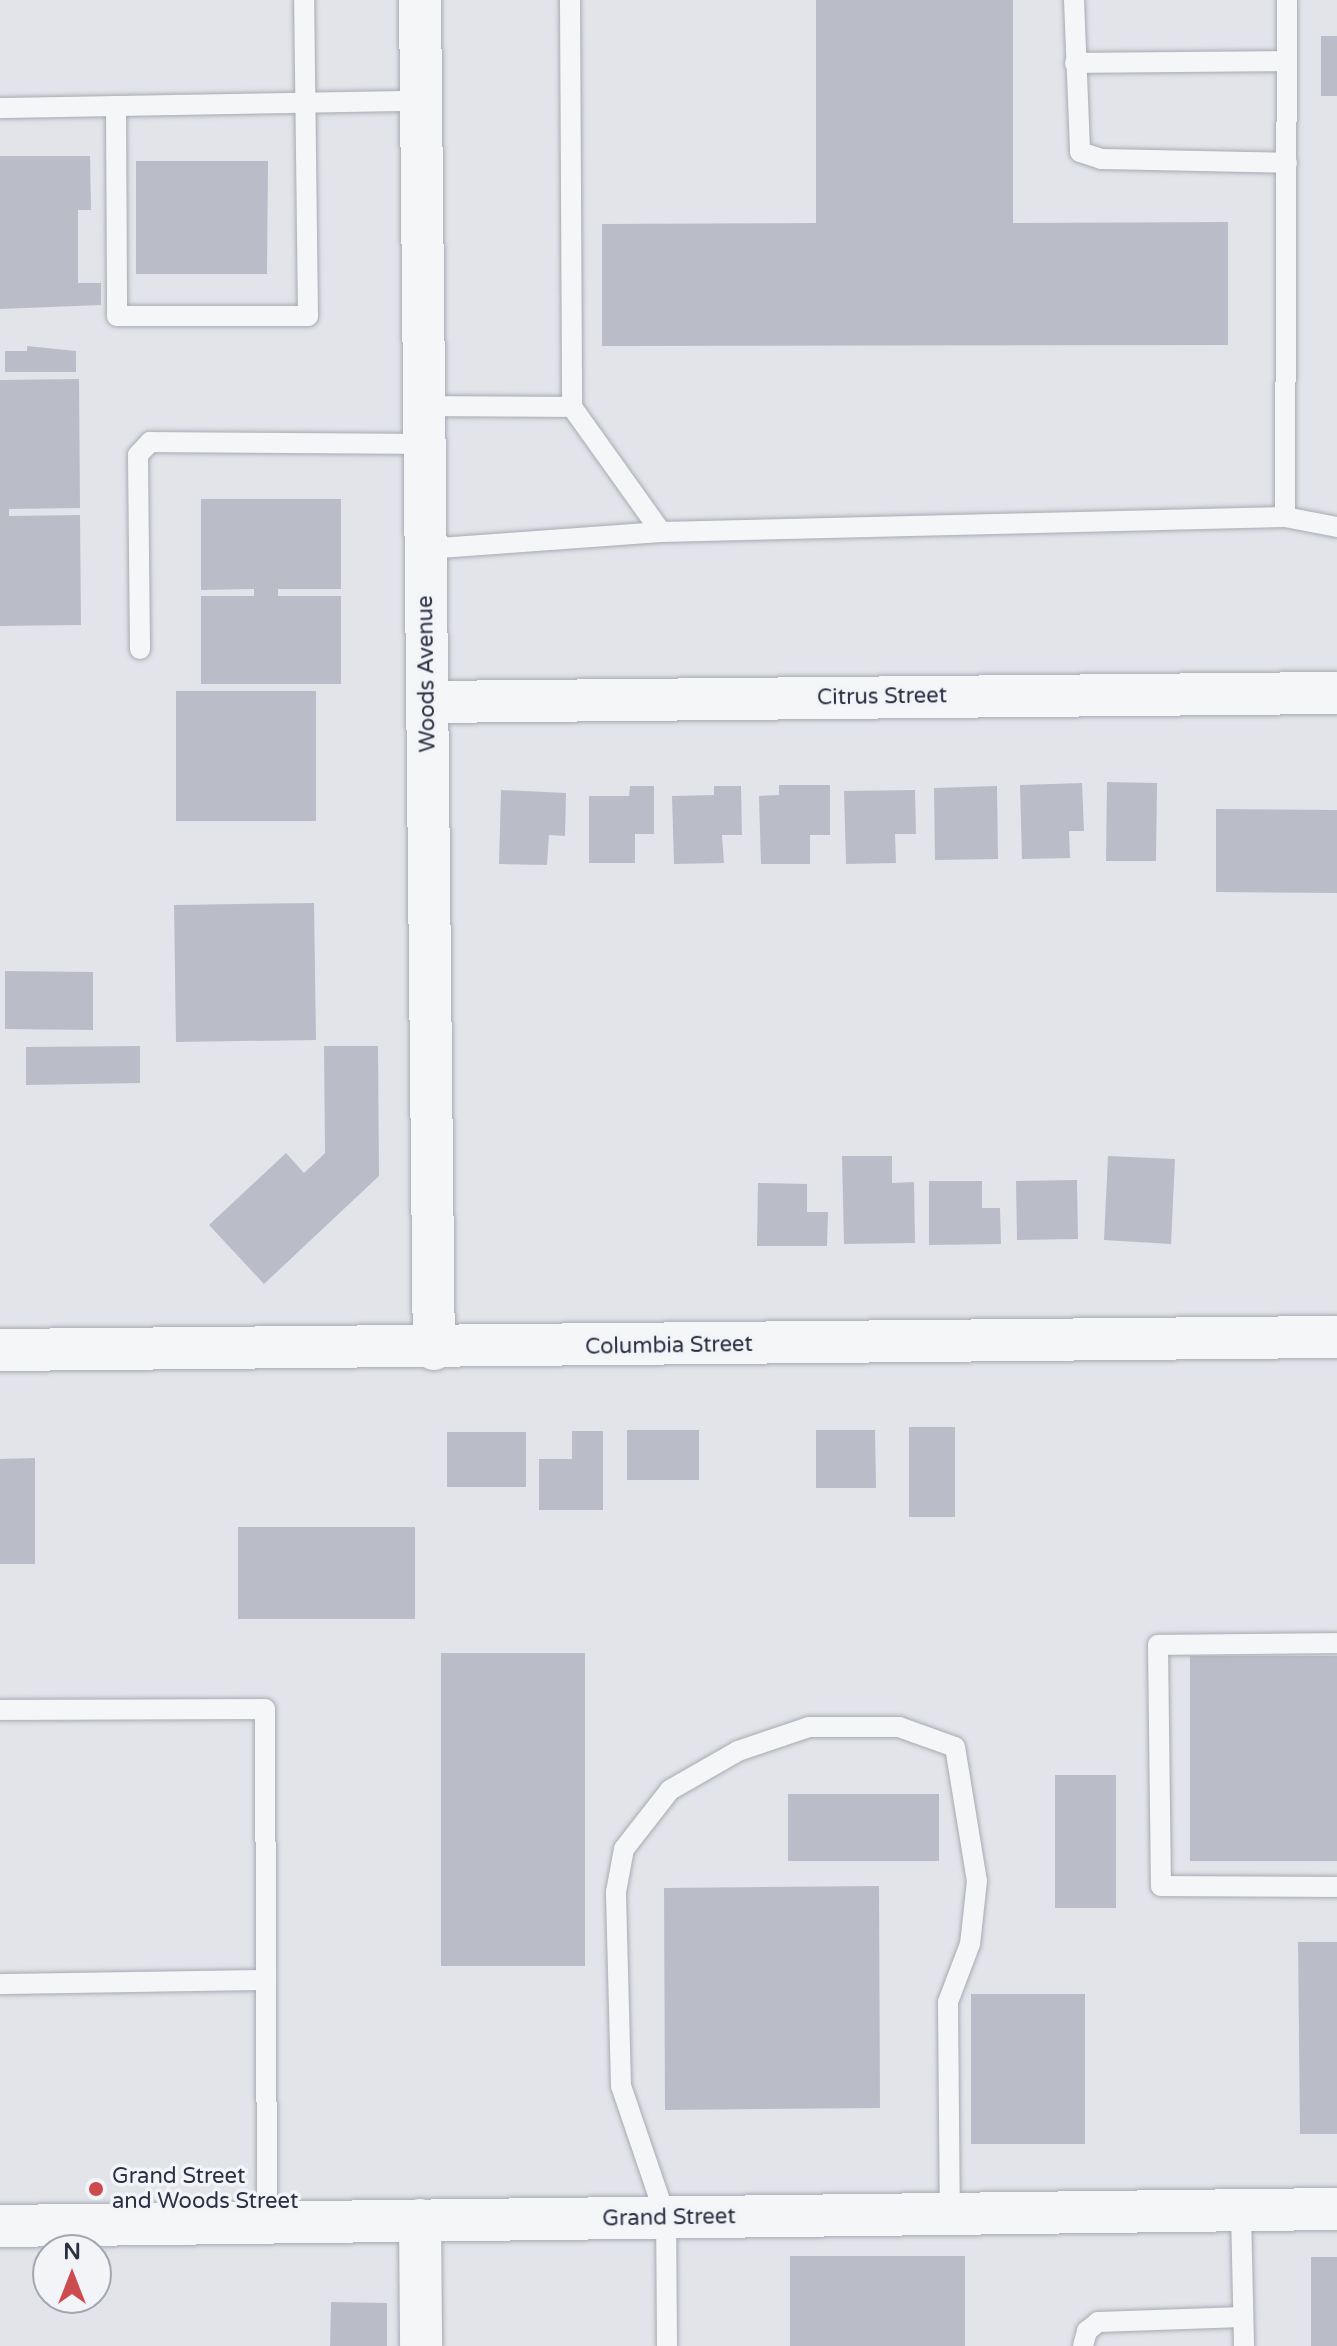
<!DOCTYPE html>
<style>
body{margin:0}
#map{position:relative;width:1337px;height:2346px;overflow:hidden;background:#e2e4ea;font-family:"Varela Round",sans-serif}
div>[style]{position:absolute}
.building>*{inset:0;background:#babdc7}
.roads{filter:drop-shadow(0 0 2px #a7aab4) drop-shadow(0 0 2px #a7aab4)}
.lane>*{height:20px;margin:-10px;padding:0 10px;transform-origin:10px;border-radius:10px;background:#f5f6f8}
.street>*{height:42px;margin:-21px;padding:0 21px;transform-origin:21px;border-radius:21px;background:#f5f6f8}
.dots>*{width:22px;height:22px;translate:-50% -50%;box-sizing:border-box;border:4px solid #f2f4f8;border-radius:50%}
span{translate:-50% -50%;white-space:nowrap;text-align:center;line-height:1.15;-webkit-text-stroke:7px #f2f4f8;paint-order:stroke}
.street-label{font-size:22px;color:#2b3042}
.poi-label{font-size:22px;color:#2b3042}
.left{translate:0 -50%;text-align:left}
.north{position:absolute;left:32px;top:2234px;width:80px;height:80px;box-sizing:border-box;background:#f2f4f8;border:2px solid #a2a6af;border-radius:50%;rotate:0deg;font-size:22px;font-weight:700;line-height:32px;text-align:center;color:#2b3042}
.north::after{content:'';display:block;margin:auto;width:28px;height:36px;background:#cb4b4e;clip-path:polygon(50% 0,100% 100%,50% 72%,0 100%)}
</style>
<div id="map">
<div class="building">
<i style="clip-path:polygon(816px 0,1013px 0,1013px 223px,1228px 222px,1228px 345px,602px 346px,602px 224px,816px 223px)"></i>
<i style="clip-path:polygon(1321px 36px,1337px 36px,1337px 96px,1321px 96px)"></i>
<i style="clip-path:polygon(0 156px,90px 156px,91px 210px,78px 210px,78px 283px,101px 283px,101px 305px,0 309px)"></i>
<i style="clip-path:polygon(136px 161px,268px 161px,267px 274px,136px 274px)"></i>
<i style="clip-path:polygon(27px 346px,76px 351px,76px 372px,5px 372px,5px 351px,27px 351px)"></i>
<i style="clip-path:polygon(79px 379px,80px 508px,9px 509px,9px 516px,80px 515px,81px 625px,0 626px,0 380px)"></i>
<i style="clip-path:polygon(201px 499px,341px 499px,341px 589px,278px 589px,278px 596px,341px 596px,341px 684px,201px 684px,201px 596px,254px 596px,254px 589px,201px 590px)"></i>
<i style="clip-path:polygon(176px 691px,316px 691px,316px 821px,176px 821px)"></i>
<i style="clip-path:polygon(1107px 782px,1157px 783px,1156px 861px,1106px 861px)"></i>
<i style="clip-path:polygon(1082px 783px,1084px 831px,1069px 831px,1070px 858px,1022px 859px,1020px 785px)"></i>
<i style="clip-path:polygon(779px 785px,830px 785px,830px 835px,810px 835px,810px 864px,761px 864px,759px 796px,779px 795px)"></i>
<i style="clip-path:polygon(630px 786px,654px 786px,654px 834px,635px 834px,635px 863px,589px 863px,589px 796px,629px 796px)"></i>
<i style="clip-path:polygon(714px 786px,741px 786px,742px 835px,722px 835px,724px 863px,674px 864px,672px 796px,714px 795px)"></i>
<i style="clip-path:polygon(997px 786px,998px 859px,935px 860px,934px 788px)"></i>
<i style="clip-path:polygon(501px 790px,566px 793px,565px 836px,549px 835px,547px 865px,499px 864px)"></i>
<i style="clip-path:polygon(915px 790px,916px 834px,895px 834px,896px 863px,846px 864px,844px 791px)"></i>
<i style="clip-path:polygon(1216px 809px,1337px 810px,1337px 893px,1216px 892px)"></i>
<i style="clip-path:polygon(314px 903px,316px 1040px,176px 1042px,174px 905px)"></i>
<i style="clip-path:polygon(5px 971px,93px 972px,93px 1030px,5px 1029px)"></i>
<i style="clip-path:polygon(140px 1046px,140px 1083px,26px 1085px,26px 1047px)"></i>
<i style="clip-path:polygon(324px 1046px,378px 1046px,379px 1176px,264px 1284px,209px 1225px,286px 1153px,304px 1173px,325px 1153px)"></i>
<i style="clip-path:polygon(842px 1156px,892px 1156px,892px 1183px,914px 1182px,915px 1243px,844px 1244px)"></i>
<i style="clip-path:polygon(1108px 1156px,1175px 1159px,1171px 1244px,1104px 1240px)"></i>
<i style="clip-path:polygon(1077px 1180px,1078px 1239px,1017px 1240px,1016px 1181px)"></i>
<i style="clip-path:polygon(929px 1181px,982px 1181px,982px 1208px,1000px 1208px,1001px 1244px,929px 1245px)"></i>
<i style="clip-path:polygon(758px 1183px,807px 1184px,807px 1212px,828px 1212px,827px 1246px,757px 1246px)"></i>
<i style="clip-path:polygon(909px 1427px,955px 1427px,955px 1517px,909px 1517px)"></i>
<i style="clip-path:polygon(627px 1430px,699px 1430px,699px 1480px,627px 1480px)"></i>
<i style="clip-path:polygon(816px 1430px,875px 1430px,876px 1488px,816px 1488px)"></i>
<i style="clip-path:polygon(572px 1431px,603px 1431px,603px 1510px,539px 1510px,539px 1459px,572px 1459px)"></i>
<i style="clip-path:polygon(447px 1432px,526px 1432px,526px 1487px,447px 1487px)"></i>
<i style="clip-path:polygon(35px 1458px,35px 1564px,0 1564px,0 1459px)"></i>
<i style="clip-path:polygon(238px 1527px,415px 1527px,415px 1619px,238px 1619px)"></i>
<i style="clip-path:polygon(441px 1653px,585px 1653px,585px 1966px,441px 1966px)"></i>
<i style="clip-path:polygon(1190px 1656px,1337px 1656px,1337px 1861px,1190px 1861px)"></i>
<i style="clip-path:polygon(1055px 1775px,1116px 1775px,1116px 1908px,1055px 1908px)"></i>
<i style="clip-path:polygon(788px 1794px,939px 1794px,939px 1861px,788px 1861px)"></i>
<i style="clip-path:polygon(879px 1886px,880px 2108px,665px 2110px,664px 1888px)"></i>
<i style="clip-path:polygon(1298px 1942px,1337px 1942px,1337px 2134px,1300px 2134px)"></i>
<i style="clip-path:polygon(971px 1994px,1085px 1994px,1085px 2144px,971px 2144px)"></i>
<i style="clip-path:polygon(790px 2256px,965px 2256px,965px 2346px,790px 2346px)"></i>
<i style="clip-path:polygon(1311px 2257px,1337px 2257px,1337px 2346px,1311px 2346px)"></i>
<i style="clip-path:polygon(331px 2302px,387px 2303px,387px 2346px,330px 2346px)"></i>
</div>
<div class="roads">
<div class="lane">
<i style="left:570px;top:0;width:407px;rotate:89.7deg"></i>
<i style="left:572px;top:407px;width:153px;rotate:54.5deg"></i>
<i style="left:661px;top:532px;width:624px;rotate:-1.38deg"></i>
<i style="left:1285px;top:517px;width:53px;rotate:10.9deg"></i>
<i style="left:1074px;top:0;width:152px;rotate:87.7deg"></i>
<i style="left:1080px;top:152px;width:22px;rotate:18deg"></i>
<i style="left:1101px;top:159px;width:186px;rotate:1.2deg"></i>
<i style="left:1075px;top:63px;width:212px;rotate:-0.5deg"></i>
<i style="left:116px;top:106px;width:210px;rotate:89.7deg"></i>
<i style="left:117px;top:316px;width:191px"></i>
<i style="left:308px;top:316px;width:316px;rotate:-90.7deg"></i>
<i style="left:0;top:108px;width:421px;rotate:-1deg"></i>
<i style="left:424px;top:406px;width:148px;rotate:0.4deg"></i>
<i style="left:1285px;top:517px;width:517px;rotate:-89.78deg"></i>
<i style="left:425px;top:549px;width:237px;rotate:-4.1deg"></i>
<i style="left:140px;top:649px;width:194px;rotate:-90.6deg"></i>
<i style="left:138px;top:455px;width:18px;rotate:-47deg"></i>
<i style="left:150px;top:442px;width:274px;rotate:0.4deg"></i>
<i style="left:1337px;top:1643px;width:179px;rotate:179.4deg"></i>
<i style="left:1158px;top:1645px;width:241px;rotate:89.3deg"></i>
<i style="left:1161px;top:1886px;width:176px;rotate:0.3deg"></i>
<i style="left:0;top:1710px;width:265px;rotate:-0.2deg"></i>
<i style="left:265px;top:1709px;width:513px;rotate:89.78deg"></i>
<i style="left:0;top:1984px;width:266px;rotate:-0.9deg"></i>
<i style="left:1241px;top:2212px;width:134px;rotate:88.7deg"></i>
<i style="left:667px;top:2346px;width:128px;rotate:-90.4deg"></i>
<i style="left:666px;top:2218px;width:139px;rotate:-108.8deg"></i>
<i style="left:621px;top:2086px;width:194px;rotate:-91.5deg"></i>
<i style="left:616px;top:1892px;width:44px;rotate:-79.5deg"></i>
<i style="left:624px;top:1849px;width:75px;rotate:-52.1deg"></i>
<i style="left:670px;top:1790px;width:78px;rotate:-29.8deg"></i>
<i style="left:738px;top:1751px;width:75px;rotate:-18.7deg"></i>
<i style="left:809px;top:1727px;width:90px"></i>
<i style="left:899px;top:1727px;width:59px;rotate:19.7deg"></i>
<i style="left:955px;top:1747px;width:136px;rotate:80.7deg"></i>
<i style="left:977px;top:1881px;width:63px;rotate:96.3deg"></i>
<i style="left:970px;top:1944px;width:62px;rotate:110.8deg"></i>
<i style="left:948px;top:2002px;width:213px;rotate:89.5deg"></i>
<i style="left:1083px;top:2346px;width:16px;rotate:-75deg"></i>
<i style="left:1087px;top:2331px;width:14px;rotate:-39deg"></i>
<i style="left:1098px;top:2322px;width:145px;rotate:-2deg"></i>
</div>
<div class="street">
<i style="left:420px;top:0;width:1349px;rotate:89.41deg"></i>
<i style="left:427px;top:702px;width:910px;rotate:-0.57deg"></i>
<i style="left:0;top:1350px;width:1337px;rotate:-0.56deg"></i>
<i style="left:420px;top:2220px;width:126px;rotate:89.5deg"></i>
<i style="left:0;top:2226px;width:1337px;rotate:-0.73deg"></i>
</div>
</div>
<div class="dots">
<i style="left:96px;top:2189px;background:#cb4b4e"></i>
</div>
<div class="street-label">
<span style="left:427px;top:674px;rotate:-91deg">Woods Avenue</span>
<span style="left:882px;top:697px;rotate:-1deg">Citrus Street</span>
<span style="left:669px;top:1346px;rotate:-1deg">Columbia Street</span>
<span style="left:669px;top:2218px;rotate:-1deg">Grand Street</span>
</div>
<div class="poi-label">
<span class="left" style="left:112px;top:2189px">Grand Street<br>and Woods Street</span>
</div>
<div class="north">N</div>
</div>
